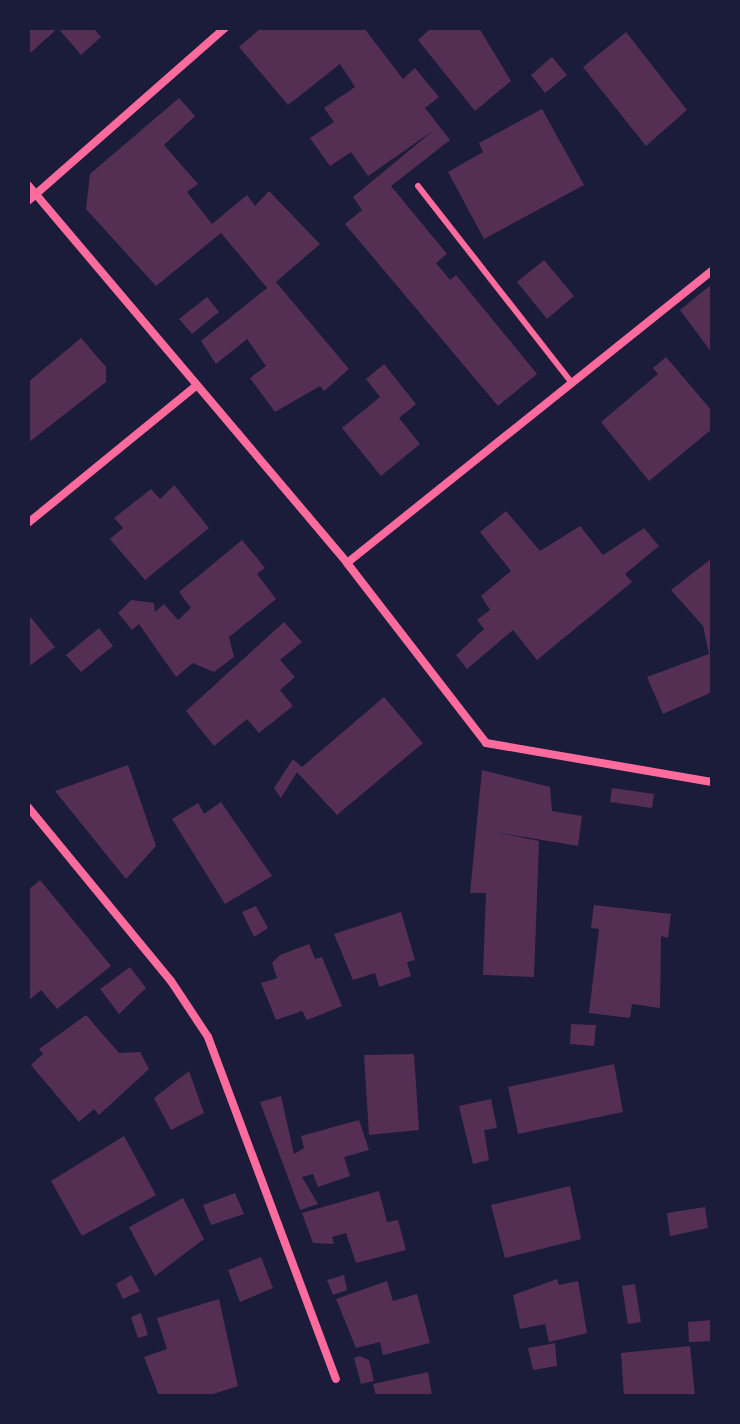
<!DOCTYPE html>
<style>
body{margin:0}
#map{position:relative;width:740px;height:1424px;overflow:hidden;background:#1b1b3a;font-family:"Nunito Sans",sans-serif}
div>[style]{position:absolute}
.building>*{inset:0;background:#542f53}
.service>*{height:6px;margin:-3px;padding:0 3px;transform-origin:3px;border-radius:3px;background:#ff6b9d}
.minor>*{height:8px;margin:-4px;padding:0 4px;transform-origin:4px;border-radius:4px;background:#ff6b9d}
span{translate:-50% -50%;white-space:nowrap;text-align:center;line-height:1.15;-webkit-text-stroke:7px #1b1b3a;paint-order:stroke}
.frame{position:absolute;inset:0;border:30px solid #1b1b3a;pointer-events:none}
</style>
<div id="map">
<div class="building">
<i style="clip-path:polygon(28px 28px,93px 28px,101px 37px,81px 55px,58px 28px,28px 55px)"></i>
<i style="clip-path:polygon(261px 28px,364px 28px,403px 79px,415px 68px,439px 97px,425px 108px,450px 140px,391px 186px,447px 254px,436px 263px,450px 280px,456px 275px,537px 374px,498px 406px,345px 224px,362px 210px,353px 197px,434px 130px,368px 176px,351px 152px,330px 166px,310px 138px,334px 122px,324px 108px,355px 87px,340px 64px,288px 105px,239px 47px)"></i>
<i style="clip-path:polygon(431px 28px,479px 28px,511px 81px,475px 111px,418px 40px)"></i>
<i style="clip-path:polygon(626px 32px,687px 110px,646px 146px,583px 67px)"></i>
<i style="clip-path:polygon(552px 57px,567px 75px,545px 93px,531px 75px)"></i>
<i style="clip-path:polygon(179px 98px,195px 116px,164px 145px,198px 184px,187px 192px,212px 224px,247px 195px,255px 206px,269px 191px,320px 244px,276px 282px,349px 369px,324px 391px,320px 386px,275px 412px,250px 378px,266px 366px,247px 339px,216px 364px,201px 341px,267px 288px,221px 233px,156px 286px,86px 209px,90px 174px)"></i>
<i style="clip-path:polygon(542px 109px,584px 185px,484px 239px,448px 172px,483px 152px,479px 143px)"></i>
<i style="clip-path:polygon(544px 260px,574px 296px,547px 319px,517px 282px)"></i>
<i style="clip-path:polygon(712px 284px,712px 353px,680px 310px)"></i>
<i style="clip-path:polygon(207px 297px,219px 312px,192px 334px,179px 319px)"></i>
<i style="clip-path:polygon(81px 338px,106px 367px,106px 382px,28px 443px,28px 382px)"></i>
<i style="clip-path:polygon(666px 357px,712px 411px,712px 429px,649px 481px,601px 422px,658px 374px,653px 368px)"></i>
<i style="clip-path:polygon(384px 364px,416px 404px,399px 418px,420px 444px,381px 476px,342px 428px,380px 397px,366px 379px)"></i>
<i style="clip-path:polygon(174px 485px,209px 528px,145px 580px,110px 539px,123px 528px,114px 518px,151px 489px,160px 499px)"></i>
<i style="clip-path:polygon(506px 511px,540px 551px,580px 526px,603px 555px,644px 528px,659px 546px,625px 574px,632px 582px,537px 660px,513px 630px,467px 669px,456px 655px,484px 629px,477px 620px,490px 610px,481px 596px,511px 571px,480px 532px)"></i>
<i style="clip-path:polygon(242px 540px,265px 568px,257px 574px,276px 599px,229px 637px,234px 657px,214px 672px,193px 663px,176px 677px,139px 624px,132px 630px,118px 613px,131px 600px,154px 603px,155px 612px,164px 604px,178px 620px,191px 608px,179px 592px)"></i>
<i style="clip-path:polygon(712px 558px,712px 692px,663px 714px,647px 677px,709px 654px,703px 626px,671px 590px)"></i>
<i style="clip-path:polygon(28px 614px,55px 647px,28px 667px)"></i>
<i style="clip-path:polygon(284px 622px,302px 642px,280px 660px,295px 677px,280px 690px,293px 706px,259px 733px,247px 719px,214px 746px,186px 711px)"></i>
<i style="clip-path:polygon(99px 628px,113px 646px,81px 672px,66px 655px)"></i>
<i style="clip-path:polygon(384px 697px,423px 743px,337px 815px,297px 772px,281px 798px,274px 788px,293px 759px,302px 767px)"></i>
<i style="clip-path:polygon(128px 765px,156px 846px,126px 879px,55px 791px)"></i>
<i style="clip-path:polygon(482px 770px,550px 787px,552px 811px,582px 816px,578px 846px,494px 832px,539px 841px,534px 977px,483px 975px,486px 893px,470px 893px)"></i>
<i style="clip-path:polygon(612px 788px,654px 794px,652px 808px,610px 802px)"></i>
<i style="clip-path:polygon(221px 802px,272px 876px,225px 904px,172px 819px,198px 803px,204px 814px)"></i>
<i style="clip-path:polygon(40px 880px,111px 966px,57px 1009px,41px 990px,28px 1001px,28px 890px)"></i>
<i style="clip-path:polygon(594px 905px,671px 914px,668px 938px,661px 936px,660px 1008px,632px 1004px,630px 1018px,589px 1013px,599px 929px,591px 928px)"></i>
<i style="clip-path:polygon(256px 906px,268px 928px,254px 937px,242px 912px)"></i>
<i style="clip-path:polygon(401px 912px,415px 960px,407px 962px,411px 976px,379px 987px,375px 973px,353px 980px,334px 934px)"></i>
<i style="clip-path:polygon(309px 944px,315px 959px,322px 957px,342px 1006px,307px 1020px,302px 1011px,276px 1020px,261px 983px,277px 978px,272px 963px,280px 955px)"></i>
<i style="clip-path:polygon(130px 967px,146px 988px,119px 1014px,100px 989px)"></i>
<i style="clip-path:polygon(86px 1015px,119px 1053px,140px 1052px,149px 1069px,99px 1115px,94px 1109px,79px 1122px,31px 1065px,43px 1054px,39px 1049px)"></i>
<i style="clip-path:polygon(571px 1024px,596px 1025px,594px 1046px,570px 1044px)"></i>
<i style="clip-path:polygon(414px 1054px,419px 1130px,369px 1135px,364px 1055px)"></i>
<i style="clip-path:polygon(614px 1064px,623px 1112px,518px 1134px,508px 1087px)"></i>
<i style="clip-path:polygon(189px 1071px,204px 1113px,171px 1130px,154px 1098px)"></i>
<i style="clip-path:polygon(281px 1096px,294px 1154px,304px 1148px,301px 1136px,359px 1120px,369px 1150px,344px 1157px,350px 1176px,318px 1187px,313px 1174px,302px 1177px,318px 1204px,300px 1210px,260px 1102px)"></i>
<i style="clip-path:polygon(491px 1099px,497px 1128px,484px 1130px,489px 1160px,473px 1164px,459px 1106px)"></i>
<i style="clip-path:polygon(124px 1136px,156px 1195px,82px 1236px,51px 1181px)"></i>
<i style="clip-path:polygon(570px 1186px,581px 1239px,505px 1258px,491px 1205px)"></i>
<i style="clip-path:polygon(379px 1191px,387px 1222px,398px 1220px,406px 1250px,356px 1263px,346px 1233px,332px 1237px,334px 1244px,313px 1243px,302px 1213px)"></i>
<i style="clip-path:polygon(235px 1193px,244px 1214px,211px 1225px,203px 1205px)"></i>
<i style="clip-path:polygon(183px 1198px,204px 1239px,155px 1276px,129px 1227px)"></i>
<i style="clip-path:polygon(705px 1207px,708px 1228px,670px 1236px,667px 1213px)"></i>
<i style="clip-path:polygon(261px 1257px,273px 1288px,240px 1302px,228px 1270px)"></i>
<i style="clip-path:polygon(131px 1275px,140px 1291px,123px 1299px,116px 1284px)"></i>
<i style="clip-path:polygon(344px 1275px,347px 1290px,333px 1295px,327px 1280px)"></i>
<i style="clip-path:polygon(557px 1279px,559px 1285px,578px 1281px,587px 1333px,549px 1342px,545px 1324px,520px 1329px,513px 1295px)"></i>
<i style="clip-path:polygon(387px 1281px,393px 1301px,417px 1294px,430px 1343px,383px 1355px,380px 1342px,356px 1348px,336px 1299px)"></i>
<i style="clip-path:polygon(635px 1284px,641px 1322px,628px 1324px,622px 1286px)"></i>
<i style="clip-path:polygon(219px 1299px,238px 1386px,207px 1396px,159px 1396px,144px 1357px,167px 1349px,157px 1318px)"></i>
<i style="clip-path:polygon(141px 1313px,148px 1335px,138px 1338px,131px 1317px)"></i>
<i style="clip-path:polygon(712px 1320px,712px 1341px,689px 1342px,688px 1322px)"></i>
<i style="clip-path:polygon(555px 1343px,557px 1366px,533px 1370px,528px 1348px)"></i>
<i style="clip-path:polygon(690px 1346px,695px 1396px,624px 1396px,621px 1353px)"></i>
<i style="clip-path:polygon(360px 1356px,369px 1360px,374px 1381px,361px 1384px,354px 1358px)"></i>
<i style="clip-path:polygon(428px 1372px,432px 1396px,376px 1396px,373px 1384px)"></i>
</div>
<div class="service">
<i style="left:418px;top:186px;width:250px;rotate:52deg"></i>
</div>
<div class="minor">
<i style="left:28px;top:185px;width:495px;rotate:49.8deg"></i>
<i style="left:347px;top:563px;width:227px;rotate:52.3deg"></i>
<i style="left:486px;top:743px;width:229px;rotate:9.8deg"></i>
<i style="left:28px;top:201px;width:262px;rotate:-41.3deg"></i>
<i style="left:28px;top:523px;width:218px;rotate:-39.2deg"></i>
<i style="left:347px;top:563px;width:467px;rotate:-38.7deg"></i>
<i style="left:28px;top:807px;width:225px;rotate:50.6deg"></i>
<i style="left:171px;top:981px;width:67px;rotate:56.5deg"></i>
<i style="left:208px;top:1037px;width:365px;rotate:69.5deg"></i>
</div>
<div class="frame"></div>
</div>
